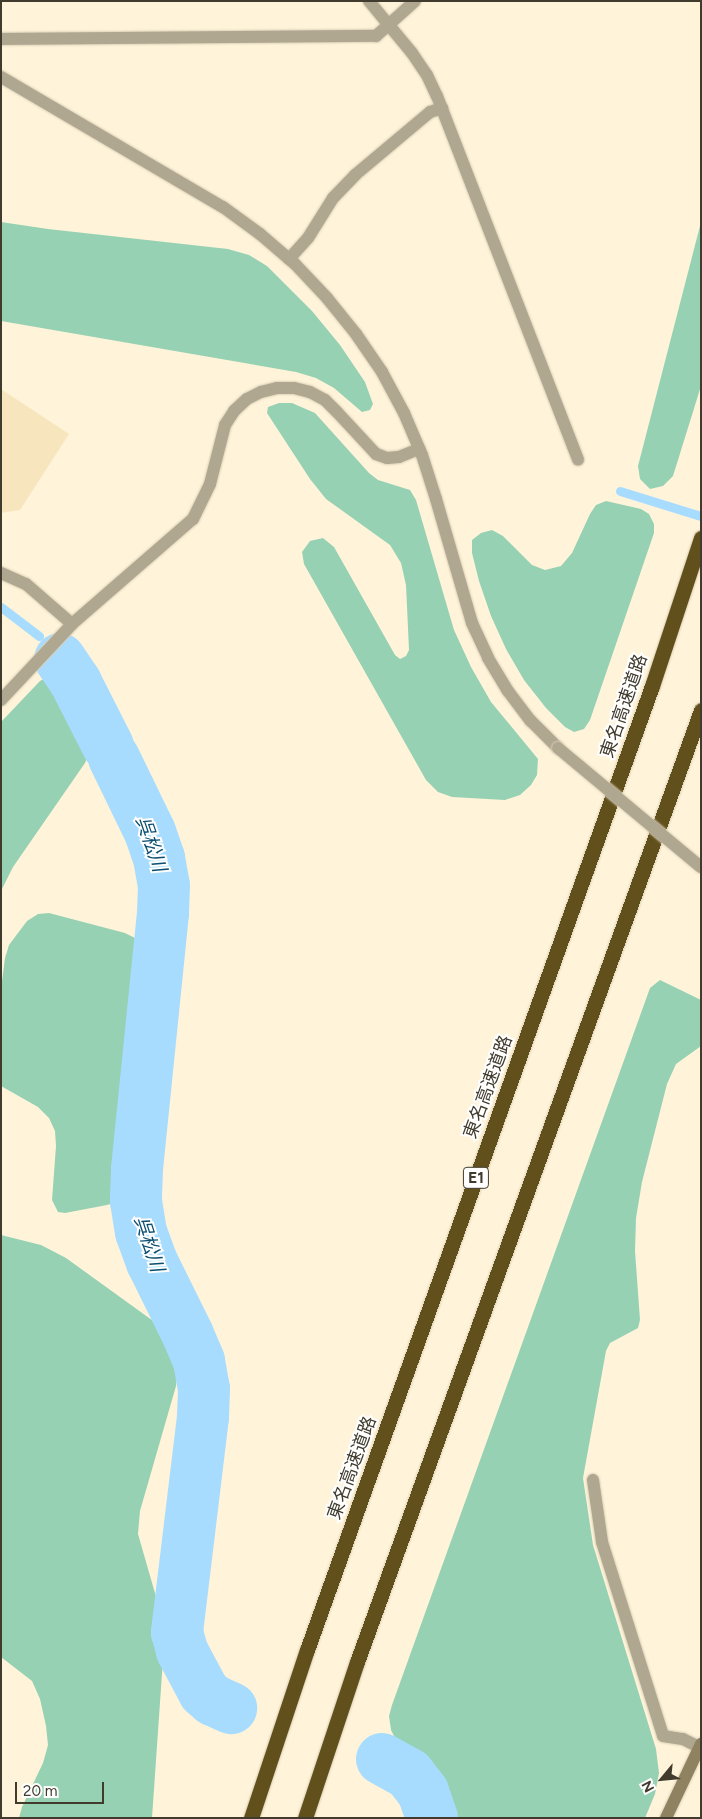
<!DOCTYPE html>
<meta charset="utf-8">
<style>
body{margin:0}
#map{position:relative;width:702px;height:1819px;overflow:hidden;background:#fff4d9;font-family:Figtree,"Noto Sans JP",sans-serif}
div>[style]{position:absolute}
.built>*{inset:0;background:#f7e6bd}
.forest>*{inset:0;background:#96d1b4}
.stream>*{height:9px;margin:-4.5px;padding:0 4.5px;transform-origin:4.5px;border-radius:4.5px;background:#a7dcff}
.river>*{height:52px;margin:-26px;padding:0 26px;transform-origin:26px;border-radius:26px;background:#a7dcff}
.roads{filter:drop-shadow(0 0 1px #d9cfb7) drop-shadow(0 0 1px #d9cfb7)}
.minor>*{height:12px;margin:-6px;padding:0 6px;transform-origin:6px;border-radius:6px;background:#b0a791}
.tertiary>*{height:12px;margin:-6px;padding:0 6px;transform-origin:6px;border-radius:6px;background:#b0a791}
.secondary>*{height:12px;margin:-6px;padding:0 6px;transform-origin:6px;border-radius:6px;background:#8e8260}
.motorway>*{height:15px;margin:-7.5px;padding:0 7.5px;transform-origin:7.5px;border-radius:7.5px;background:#62501c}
.bridges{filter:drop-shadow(0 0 1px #d9cfb7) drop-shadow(0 0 1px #d9cfb7)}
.tertiary-bridge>*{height:12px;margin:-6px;padding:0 6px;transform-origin:6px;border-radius:6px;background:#b0a791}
span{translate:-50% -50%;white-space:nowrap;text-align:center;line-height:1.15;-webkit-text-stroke:4px #fff;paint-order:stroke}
.shield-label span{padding:1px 4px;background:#fff;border:1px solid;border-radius:4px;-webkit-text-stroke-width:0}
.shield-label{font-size:16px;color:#403b2d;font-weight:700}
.street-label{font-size:18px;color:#403b2d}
.water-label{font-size:19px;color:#0d4f70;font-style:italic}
.frame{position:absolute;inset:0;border:2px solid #403b2d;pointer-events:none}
.north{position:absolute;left:637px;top:1754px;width:50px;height:50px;-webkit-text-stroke:4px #fff;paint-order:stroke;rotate:242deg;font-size:14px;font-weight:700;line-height:20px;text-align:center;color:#403b2d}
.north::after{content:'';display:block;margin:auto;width:18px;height:22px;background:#403b2d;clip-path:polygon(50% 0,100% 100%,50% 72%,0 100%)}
.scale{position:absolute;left:15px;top:1782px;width:89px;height:22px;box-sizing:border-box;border:2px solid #403b2d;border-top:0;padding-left:6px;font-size:15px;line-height:18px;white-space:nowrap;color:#403b2d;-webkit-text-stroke:4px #fff;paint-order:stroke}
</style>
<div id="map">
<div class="built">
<i style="clip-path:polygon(1px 389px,69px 434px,20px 510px,1px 513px)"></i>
</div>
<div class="forest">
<i style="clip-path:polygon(1px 222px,48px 229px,228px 249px,249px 255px,267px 266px,312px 311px,340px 345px,365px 382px,373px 404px,370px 410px,362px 412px,334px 388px,316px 378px,296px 372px,1px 321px)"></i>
<i style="clip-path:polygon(701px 222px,701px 386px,673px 476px,663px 486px,650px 489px,640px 479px,638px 466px)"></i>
<i style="clip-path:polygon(279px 403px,292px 403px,315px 413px,369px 473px,378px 480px,410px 490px,416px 500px,454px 630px,471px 667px,491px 702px,538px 759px,537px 775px,531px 785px,520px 795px,505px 800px,452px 797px,438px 792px,426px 780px,304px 564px,302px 552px,310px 541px,323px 538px,334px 547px,395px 655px,400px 659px,406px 656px,409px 650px,406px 585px,401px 563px,390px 545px,326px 499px,310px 479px,267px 413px,268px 407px)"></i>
<i style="clip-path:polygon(606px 501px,641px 509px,649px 514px,654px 524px,654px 533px,590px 720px,584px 729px,574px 732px,565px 727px,546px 708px,524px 680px,506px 649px,491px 616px,479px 581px,472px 553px,472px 540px,481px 533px,492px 530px,503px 536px,532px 565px,545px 570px,561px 566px,572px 553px,590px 514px,596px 505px)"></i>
<i style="clip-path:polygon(49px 676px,58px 677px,66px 686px,86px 727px,90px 740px,89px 753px,85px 763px,13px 867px,1px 891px,1px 722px,40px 681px)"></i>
<i style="clip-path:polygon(49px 913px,125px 933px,137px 939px,145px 950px,147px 965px,126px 1184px,123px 1194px,117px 1202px,107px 1205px,65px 1213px,58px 1212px,52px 1200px,56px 1146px,55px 1131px,49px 1118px,38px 1107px,1px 1086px,1px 989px,5px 958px,9px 945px,27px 921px,38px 914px)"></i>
<i style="clip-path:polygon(660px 980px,701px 1000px,701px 1046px,676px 1064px,667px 1084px,642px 1182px,636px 1218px,635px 1251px,640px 1320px,638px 1328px,610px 1343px,606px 1351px,583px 1478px,593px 1545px,656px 1749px,659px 1773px,655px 1794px,645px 1818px,443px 1818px,432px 1787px,397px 1742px,391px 1730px,389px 1716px,392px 1705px,650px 988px)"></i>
<i style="clip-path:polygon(1px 1235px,41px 1245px,66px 1258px,156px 1323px,170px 1339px,178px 1361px,176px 1386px,140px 1511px,138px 1534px,163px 1621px,164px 1645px,152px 1818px,19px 1818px,22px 1807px,43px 1763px,48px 1745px,46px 1726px,40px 1699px,32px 1681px,1px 1657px)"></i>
</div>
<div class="stream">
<i style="left:620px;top:491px;width:85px;rotate:17.2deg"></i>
<i style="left:1px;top:607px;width:48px;rotate:37.3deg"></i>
</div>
<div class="river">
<i style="left:60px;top:659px;width:29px;rotate:56deg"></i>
<i style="left:76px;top:683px;width:71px;rotate:63.1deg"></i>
<i style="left:114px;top:758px;width:82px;rotate:64.1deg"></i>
<i style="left:150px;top:832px;width:28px;rotate:71deg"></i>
<i style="left:159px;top:858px;width:27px;rotate:80deg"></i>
<i style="left:164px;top:885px;width:28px;rotate:92deg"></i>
<i style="left:163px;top:913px;width:257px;rotate:95.8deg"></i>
<i style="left:137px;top:1169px;width:32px;rotate:92deg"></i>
<i style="left:136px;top:1201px;width:31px;rotate:81deg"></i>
<i style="left:141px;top:1232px;width:32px;rotate:70deg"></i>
<i style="left:152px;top:1262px;width:81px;rotate:63.7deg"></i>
<i style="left:188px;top:1335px;width:28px;rotate:67deg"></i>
<i style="left:199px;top:1361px;width:28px;rotate:80deg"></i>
<i style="left:204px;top:1389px;width:28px;rotate:92deg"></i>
<i style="left:203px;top:1417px;width:217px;rotate:96.9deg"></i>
<i style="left:177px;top:1632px;width:20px;rotate:75deg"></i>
<i style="left:182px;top:1651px;width:47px;rotate:61.8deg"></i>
<i style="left:204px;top:1692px;width:12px;rotate:42deg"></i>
<i style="left:213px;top:1700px;width:20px;rotate:24deg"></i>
<i style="left:382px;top:1759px;width:31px;rotate:29deg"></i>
<i style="left:409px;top:1774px;width:23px;rotate:52deg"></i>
<i style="left:423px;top:1792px;width:28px;rotate:71deg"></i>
</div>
<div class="roads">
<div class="minor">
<i style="left:369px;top:1px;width:67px;rotate:50.4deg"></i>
<i style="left:412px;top:53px;width:27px;rotate:56deg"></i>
<i style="left:427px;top:75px;width:23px;rotate:65deg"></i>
<i style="left:437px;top:96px;width:390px;rotate:68.8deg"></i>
<i style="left:1px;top:39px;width:375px;rotate:-0.5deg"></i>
<i style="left:376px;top:36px;width:52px;rotate:-41.9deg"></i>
<i style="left:289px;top:259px;width:28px;rotate:-48deg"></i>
<i style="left:308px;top:238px;width:47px;rotate:-58deg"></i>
<i style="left:333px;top:198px;width:32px;rotate:-46deg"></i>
<i style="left:355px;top:175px;width:98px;rotate:-40deg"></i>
<i style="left:430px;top:112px;width:13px;rotate:-18deg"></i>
<i style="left:1px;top:573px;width:27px;rotate:24deg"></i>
<i style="left:26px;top:584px;width:61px;rotate:41deg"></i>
<i style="left:1px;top:700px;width:104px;rotate:-46.9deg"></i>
<i style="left:72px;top:624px;width:160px;rotate:-41deg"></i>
<i style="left:193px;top:519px;width:39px;rotate:-64deg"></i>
<i style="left:210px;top:484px;width:61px;rotate:-75.7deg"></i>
<i style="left:225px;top:425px;width:17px;rotate:-57deg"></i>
<i style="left:234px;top:411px;width:18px;rotate:-43deg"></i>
<i style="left:247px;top:399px;width:16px;rotate:-27deg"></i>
<i style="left:261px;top:392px;width:16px;rotate:-14deg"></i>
<i style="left:277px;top:388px;width:17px"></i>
<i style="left:294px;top:388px;width:16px;rotate:14deg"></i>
<i style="left:310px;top:392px;width:17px;rotate:28deg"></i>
<i style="left:325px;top:400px;width:17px;rotate:45deg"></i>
<i style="left:337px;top:412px;width:57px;rotate:47.1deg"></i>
<i style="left:376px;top:454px;width:12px;rotate:20deg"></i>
<i style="left:387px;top:458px;width:12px;rotate:-5deg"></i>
<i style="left:399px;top:457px;width:22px;rotate:-22deg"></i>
<i style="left:593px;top:1480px;width:63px;rotate:81.7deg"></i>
<i style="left:602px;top:1542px;width:203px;rotate:72.5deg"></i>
<i style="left:663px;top:1736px;width:20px;rotate:9deg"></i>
<i style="left:683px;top:1739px;width:18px;rotate:27deg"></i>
</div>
<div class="tertiary">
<i style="left:1px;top:77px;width:257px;rotate:30.4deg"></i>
<i style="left:223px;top:207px;width:46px;rotate:36.1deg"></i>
<i style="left:260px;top:234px;width:46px;rotate:40.6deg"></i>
<i style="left:295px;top:264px;width:47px;rotate:46.7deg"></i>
<i style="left:327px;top:298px;width:46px;rotate:51.1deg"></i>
<i style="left:356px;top:334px;width:46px;rotate:55.6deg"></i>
<i style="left:382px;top:372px;width:47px;rotate:61.8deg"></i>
<i style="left:404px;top:413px;width:46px;rotate:66.8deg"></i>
<i style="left:422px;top:455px;width:46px;rotate:72.3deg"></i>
<i style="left:436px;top:499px;width:129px;rotate:73.8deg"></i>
<i style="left:472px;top:623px;width:38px;rotate:65deg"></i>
<i style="left:488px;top:658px;width:39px;rotate:59deg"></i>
<i style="left:508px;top:691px;width:38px;rotate:53deg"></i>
<i style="left:531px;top:721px;width:38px;rotate:45deg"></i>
</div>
<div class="secondary">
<i style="left:666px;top:1818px;width:82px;rotate:-64.7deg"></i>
</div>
<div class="motorway">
<i style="left:251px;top:1818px;width:177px;rotate:-71.6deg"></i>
<i style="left:307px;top:1650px;width:1024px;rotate:-70.31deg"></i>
<i style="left:652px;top:686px;width:156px;rotate:-71.7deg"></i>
<i style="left:305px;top:1818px;width:164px;rotate:-71.6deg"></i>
<i style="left:357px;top:1662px;width:1012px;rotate:-70.13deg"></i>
</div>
</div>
<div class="bridges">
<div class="tertiary-bridge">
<i style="left:558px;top:748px;width:186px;rotate:39.8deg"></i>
</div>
</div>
<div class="shield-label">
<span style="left:476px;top:1178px">E1</span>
</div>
<div class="street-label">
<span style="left:624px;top:706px;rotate:-71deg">東名高速道路</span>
<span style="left:488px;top:1087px;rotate:-70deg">東名高速道路</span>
<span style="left:352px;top:1468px;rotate:-70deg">東名高速道路</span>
</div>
<div class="water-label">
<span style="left:151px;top:844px;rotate:71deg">呉松川</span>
<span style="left:149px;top:1244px;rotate:72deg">呉松川</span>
</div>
<div class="frame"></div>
<div class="north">N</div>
<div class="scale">20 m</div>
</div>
